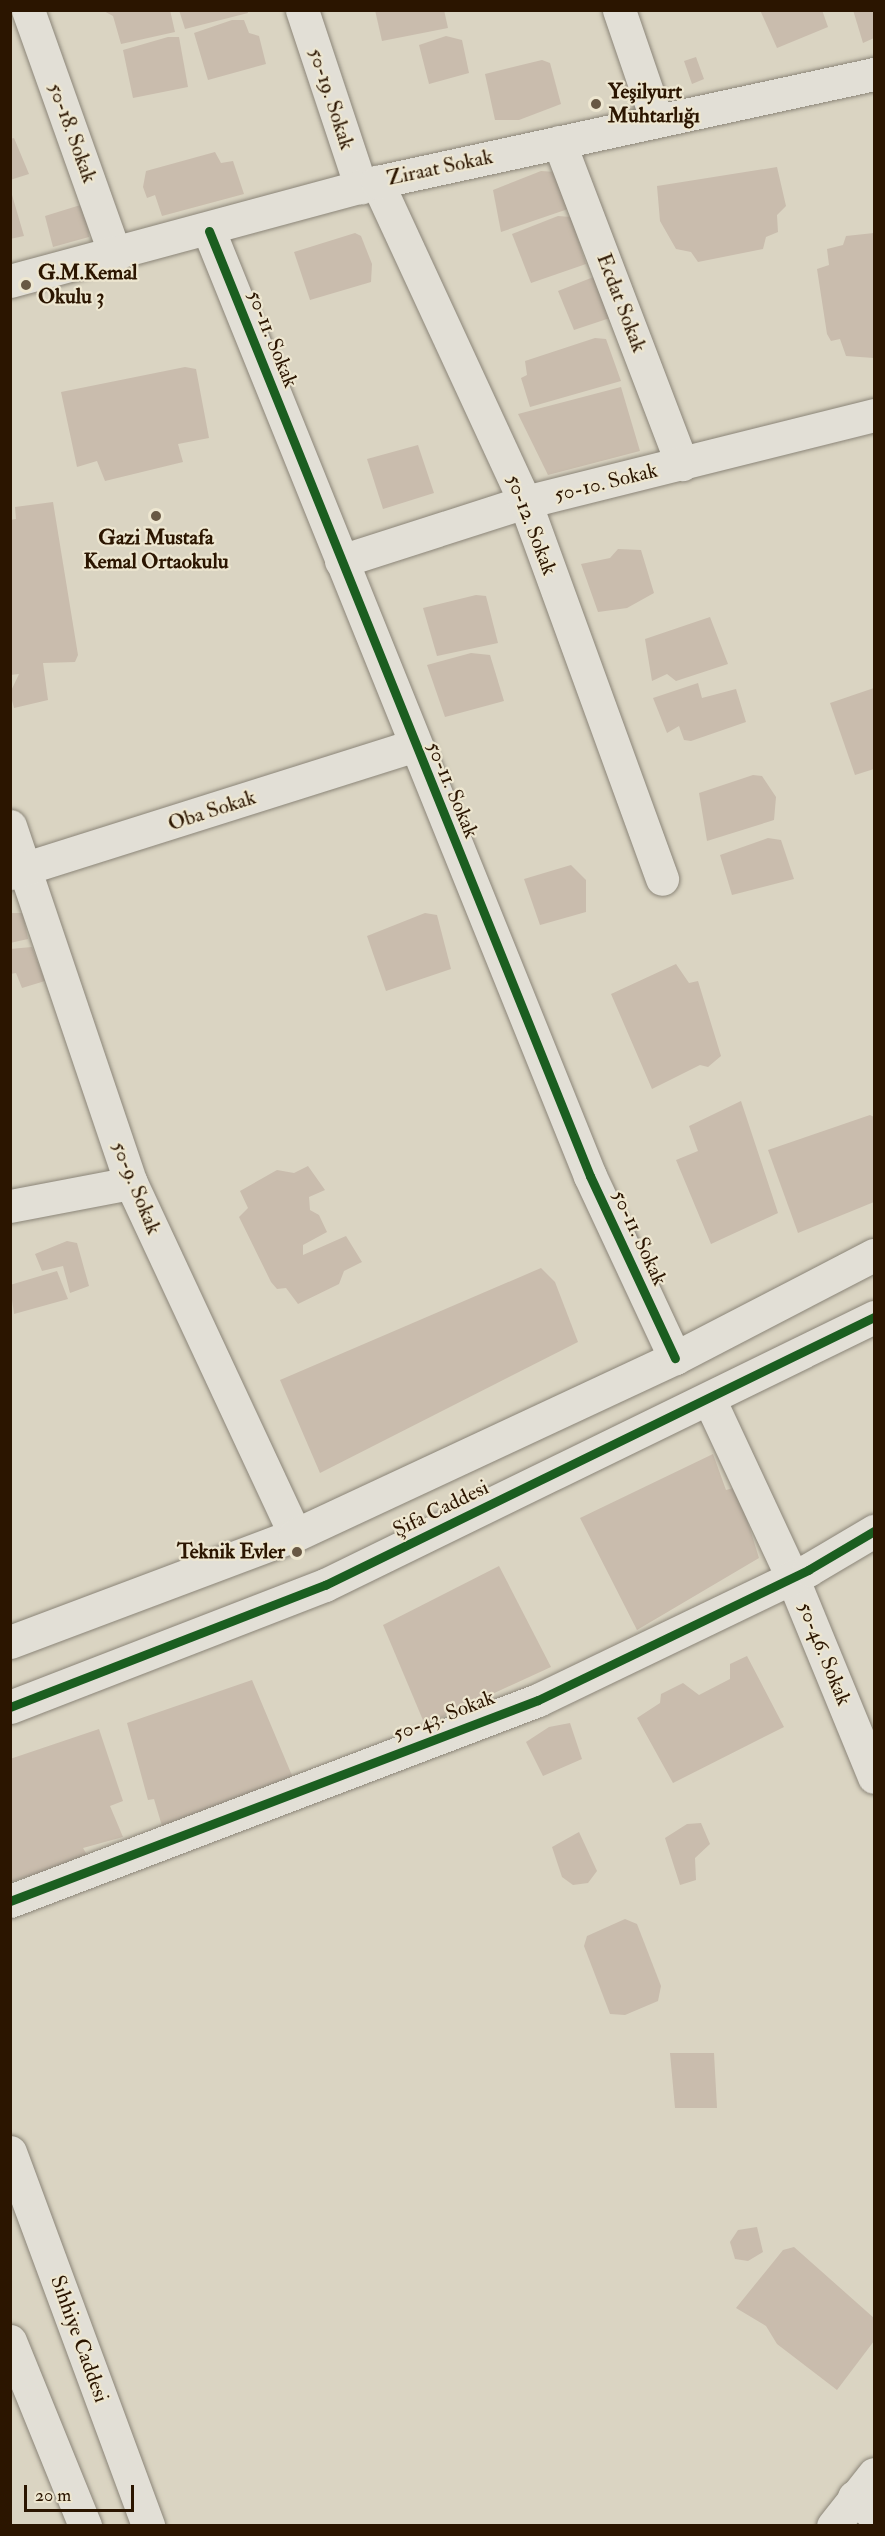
<!DOCTYPE html>
<meta charset="utf-8">
<style>
body{margin:0}
#map{position:relative;width:885px;height:2536px;overflow:hidden;background:#dad4c2;font-family:"IM FELL Double Pica",serif}
div>[style]{position:absolute}
.building>*{inset:0;background:#c9bcad}
.roads{filter:drop-shadow(0 0 2px #8b8578) drop-shadow(0 0 2px #8b8578)}
.street>*{height:33px;margin:-16.5px;padding:0 16.5px;transform-origin:16.5px;border-radius:16.5px;background:#e2dfd6}
.secondary>*{height:33px;margin:-16.5px;padding:0 16.5px;transform-origin:16.5px;border-radius:16.5px;background:#e2dfd6}
.cycleway>*{height:9px;margin:-4.5px;padding:0 4.5px;transform-origin:4.5px;border-radius:4.5px;background:#1b5e20}
.dots>*{width:16px;height:16px;translate:-50% -50%;box-sizing:border-box;border:3px solid #ede6d0;border-radius:50%}
span{translate:-50% -50%;white-space:nowrap;text-align:center;line-height:1.15;-webkit-text-stroke:4.5px #ede6d0;paint-order:stroke}
.poi-label{font-size:21px;color:#2b1500;font-weight:700}
.left{translate:0 -50%;text-align:left}
.right{translate:-100% -50%;text-align:right}
.street-label{font-size:21px;color:#2b1500}
.frame{position:absolute;inset:0;border:12px solid #2b1500;pointer-events:none}
.scale{position:absolute;left:24px;top:2485px;width:110px;height:27px;box-sizing:border-box;border:3px solid #2b1500;border-top:0;padding-left:8px;font-size:18px;line-height:21px;white-space:nowrap;color:#2b1500;-webkit-text-stroke:4px #ede6d0;paint-order:stroke}
</style>
<div id="map">
<div class="building">
<i style="clip-path:polygon(102px 10px,170px 10px,175px 32px,121px 44px,113px 16px)"></i>
<i style="clip-path:polygon(179px 10px,247px 10px,248px 13px,185px 29px)"></i>
<i style="clip-path:polygon(375px 10px,444px 10px,448px 28px,382px 41px)"></i>
<i style="clip-path:polygon(760px 10px,822px 10px,828px 27px,777px 48px)"></i>
<i style="clip-path:polygon(853px 10px,874px 10px,874px 38px,863px 43px)"></i>
<i style="clip-path:polygon(232px 20px,244px 20px,249px 33px,259px 36px,266px 64px,208px 80px,194px 33px)"></i>
<i style="clip-path:polygon(446px 36px,462px 40px,469px 73px,429px 84px,419px 45px)"></i>
<i style="clip-path:polygon(168px 37px,179px 37px,188px 87px,133px 98px,123px 50px)"></i>
<i style="clip-path:polygon(696px 57px,704px 79px,692px 84px,684px 61px)"></i>
<i style="clip-path:polygon(542px 60px,550px 63px,561px 104px,519px 120px,495px 120px,485px 74px)"></i>
<i style="clip-path:polygon(14px 138px,29px 174px,10px 180px,10px 139px)"></i>
<i style="clip-path:polygon(215px 152px,221px 163px,233px 161px,244px 194px,162px 216px,155px 195px,147px 198px,143px 187px,146px 171px)"></i>
<i style="clip-path:polygon(777px 167px,786px 206px,777px 215px,778px 232px,766px 237px,763px 249px,698px 262px,691px 252px,676px 249px,660px 221px,657px 186px)"></i>
<i style="clip-path:polygon(541px 171px,556px 172px,568px 209px,501px 232px,493px 190px)"></i>
<i style="clip-path:polygon(10px 188px,24px 236px,10px 239px)"></i>
<i style="clip-path:polygon(87px 203px,89px 237px,53px 247px,45px 216px)"></i>
<i style="clip-path:polygon(558px 216px,571px 217px,586px 264px,531px 283px,512px 234px)"></i>
<i style="clip-path:polygon(355px 233px,361px 236px,372px 264px,371px 282px,310px 300px,294px 252px)"></i>
<i style="clip-path:polygon(874px 233px,874px 358px,846px 356px,840px 339px,831px 341px,827px 334px,817px 269px,829px 265px,827px 249px,843px 245px,846px 236px)"></i>
<i style="clip-path:polygon(601px 274px,622px 314px,574px 330px,558px 291px)"></i>
<i style="clip-path:polygon(595px 338px,606px 339px,621px 381px,530px 407px,521px 378px,527px 375px,525px 361px)"></i>
<i style="clip-path:polygon(185px 367px,196px 369px,209px 438px,178px 444px,183px 462px,105px 481px,97px 461px,77px 467px,61px 392px)"></i>
<i style="clip-path:polygon(621px 387px,640px 451px,548px 475px,518px 414px)"></i>
<i style="clip-path:polygon(418px 445px,434px 493px,383px 509px,367px 459px)"></i>
<i style="clip-path:polygon(53px 502px,78px 655px,75px 662px,43px 663px,48px 700px,14px 708px,10px 693px,19px 674px,10px 675px,10px 520px,16px 519px,15px 507px)"></i>
<i style="clip-path:polygon(618px 549px,641px 550px,654px 593px,627px 608px,598px 612px,581px 564px,610px 558px)"></i>
<i style="clip-path:polygon(476px 595px,486px 596px,498px 643px,437px 656px,423px 608px)"></i>
<i style="clip-path:polygon(710px 617px,728px 664px,676px 681px,667px 674px,652px 681px,645px 639px)"></i>
<i style="clip-path:polygon(471px 653px,490px 655px,504px 701px,445px 717px,427px 665px)"></i>
<i style="clip-path:polygon(698px 683px,702px 698px,736px 689px,746px 722px,691px 741px,684px 740px,679px 726px,667px 733px,653px 698px)"></i>
<i style="clip-path:polygon(874px 688px,874px 769px,855px 775px,830px 703px)"></i>
<i style="clip-path:polygon(753px 775px,762px 776px,776px 797px,774px 820px,707px 841px,699px 793px)"></i>
<i style="clip-path:polygon(768px 838px,781px 840px,794px 879px,732px 895px,720px 855px)"></i>
<i style="clip-path:polygon(571px 865px,586px 880px,586px 912px,540px 925px,524px 879px)"></i>
<i style="clip-path:polygon(10px 913px,23px 913px,28px 939px,10px 943px)"></i>
<i style="clip-path:polygon(425px 913px,437px 915px,451px 969px,386px 991px,367px 936px)"></i>
<i style="clip-path:polygon(32px 947px,45px 981px,22px 988px,16px 973px,10px 974px,10px 949px)"></i>
<i style="clip-path:polygon(676px 964px,689px 983px,698px 981px,721px 1056px,708px 1067px,700px 1065px,652px 1089px,611px 994px)"></i>
<i style="clip-path:polygon(741px 1101px,778px 1213px,711px 1244px,676px 1160px,698px 1151px,689px 1126px)"></i>
<i style="clip-path:polygon(870px 1115px,874px 1117px,874px 1202px,798px 1233px,768px 1150px)"></i>
<i style="clip-path:polygon(308px 1166px,325px 1190px,309px 1197px,310px 1210px,319px 1215px,327px 1232px,303px 1245px,303px 1255px,346px 1236px,362px 1262px,344px 1271px,339px 1284px,298px 1304px,286px 1288px,277px 1289px,271px 1282px,239px 1217px,248px 1208px,240px 1191px,277px 1170px,294px 1173px)"></i>
<i style="clip-path:polygon(67px 1241px,77px 1243px,89px 1286px,70px 1293px,63px 1266px,42px 1271px,35px 1254px)"></i>
<i style="clip-path:polygon(541px 1268px,555px 1282px,578px 1342px,320px 1473px,280px 1380px)"></i>
<i style="clip-path:polygon(57px 1271px,68px 1299px,14px 1314px,10px 1285px)"></i>
<i style="clip-path:polygon(713px 1454px,726px 1490px,737px 1487px,759px 1558px,637px 1630px,580px 1518px)"></i>
<i style="clip-path:polygon(499px 1566px,551px 1667px,425px 1725px,383px 1625px)"></i>
<i style="clip-path:polygon(747px 1656px,784px 1727px,673px 1783px,637px 1718px,660px 1703px,661px 1694px,683px 1683px,699px 1695px,730px 1679px,730px 1664px)"></i>
<i style="clip-path:polygon(252px 1680px,296px 1785px,162px 1826px,154px 1799px,148px 1800px,127px 1723px)"></i>
<i style="clip-path:polygon(570px 1723px,582px 1759px,543px 1776px,526px 1742px,549px 1727px)"></i>
<i style="clip-path:polygon(99px 1729px,123px 1801px,110px 1806px,123px 1837px,83px 1848px,89px 1858px,10px 1882px,10px 1759px)"></i>
<i style="clip-path:polygon(701px 1823px,710px 1844px,695px 1858px,696px 1880px,680px 1885px,665px 1838px,687px 1824px)"></i>
<i style="clip-path:polygon(579px 1832px,597px 1871px,588px 1883px,573px 1885px,562px 1877px,552px 1847px)"></i>
<i style="clip-path:polygon(625px 1919px,637px 1924px,661px 1986px,658px 2001px,625px 2015px,610px 2014px,584px 1946px,587px 1936px)"></i>
<i style="clip-path:polygon(670px 2053px,714px 2053px,717px 2108px,675px 2108px)"></i>
<i style="clip-path:polygon(757px 2227px,763px 2252px,748px 2261px,735px 2259px,730px 2242px,738px 2230px)"></i>
<i style="clip-path:polygon(794px 2247px,874px 2318px,874px 2341px,837px 2390px,777px 2344px,766px 2326px,736px 2308px,783px 2250px)"></i>
</div>
<div class="roads">
<div class="street">
<i style="left:28px;top:10px;width:260px;rotate:70.4deg"></i>
<i style="left:302px;top:10px;width:187px;rotate:71.6deg"></i>
<i style="left:619px;top:10px;width:117px;rotate:71.1deg"></i>
<i style="left:559px;top:142px;width:345px;rotate:69.1deg"></i>
<i style="left:377px;top:182px;width:353px;rotate:65.2deg"></i>
<i style="left:525px;top:502px;width:401px;rotate:70deg"></i>
<i style="left:209px;top:231px;width:1019px;rotate:68.04deg"></i>
<i style="left:590px;top:1176px;width:201px;rotate:65deg"></i>
<i style="left:10px;top:281px;width:380px;rotate:-15.1deg"></i>
<i style="left:377px;top:182px;width:509px;rotate:-12.26deg"></i>
<i style="left:341px;top:561px;width:193px;rotate:-17.8deg"></i>
<i style="left:525px;top:502px;width:360px;rotate:-14deg"></i>
<i style="left:10px;top:826px;width:377px;rotate:71.3deg"></i>
<i style="left:131px;top:1183px;width:388px;rotate:65deg"></i>
<i style="left:10px;top:873px;width:423px;rotate:-17.5deg"></i>
<i style="left:10px;top:1206px;width:123px;rotate:-10.8deg"></i>
<i style="left:710px;top:1401px;width:194px;rotate:65deg"></i>
<i style="left:792px;top:1577px;width:216px;rotate:67.7deg"></i>
<i style="left:10px;top:1901px;width:565px;rotate:-20.84deg"></i>
<i style="left:538px;top:1700px;width:300px;rotate:-25.7deg"></i>
<i style="left:808px;top:1570px;width:77px;rotate:-30.6deg"></i>
<i style="left:854px;top:2497px;width:27px;rotate:42deg"></i>
<i style="left:833px;top:2526px;width:66px;rotate:-51.7deg"></i>
</div>
<div class="secondary">
<i style="left:10px;top:1642px;width:304px;rotate:-20.6deg"></i>
<i style="left:295px;top:1535px;width:419px;rotate:-25deg"></i>
<i style="left:675px;top:1358px;width:224px;rotate:-27.4deg"></i>
<i style="left:10px;top:1707px;width:338px;rotate:-21.2deg"></i>
<i style="left:325px;top:1585px;width:611px;rotate:-26.02deg"></i>
<i style="left:10px;top:2152px;width:399px;rotate:69.7deg"></i>
<i style="left:10px;top:2341px;width:200px;rotate:67.9deg"></i>
</div>
</div>
<div class="cycleway">
<i style="left:209px;top:231px;width:1019px;rotate:68.04deg"></i>
<i style="left:590px;top:1176px;width:201px;rotate:65deg"></i>
<i style="left:10px;top:1707px;width:338px;rotate:-21.2deg"></i>
<i style="left:325px;top:1585px;width:611px;rotate:-26.02deg"></i>
<i style="left:10px;top:1901px;width:565px;rotate:-20.84deg"></i>
<i style="left:538px;top:1700px;width:300px;rotate:-25.7deg"></i>
<i style="left:808px;top:1570px;width:77px;rotate:-30.6deg"></i>
</div>
<div class="dots">
<i style="left:596px;top:104px;background:#685844"></i>
<i style="left:26px;top:285px;background:#685844"></i>
<i style="left:156px;top:516px;background:#685844"></i>
<i style="left:297px;top:1552px;background:#685844"></i>
</div>
<div class="poi-label">
<span class="left" style="left:608px;top:104px">Yeşilyurt<br>Muhtarlığı</span>
<span class="left" style="left:38px;top:285px">G.M.Kemal<br>Okulu 3</span>
<span style="left:156px;top:550px">Gazi Mustafa<br>Kemal Ortaokulu</span>
<span class="right" style="left:285px;top:1552px">Teknik Evler</span>
</div>
<div class="street-label">
<span style="left:331px;top:99px;rotate:72deg">50-19. Sokak</span>
<span style="left:72px;top:133px;rotate:70deg">50-18. Sokak</span>
<span style="left:440px;top:168px;rotate:-12deg">Ziraat Sokak</span>
<span style="left:621px;top:303px;rotate:69deg">Ecdat Sokak</span>
<span style="left:272px;top:339px;rotate:68deg">50-11. Sokak</span>
<span style="left:606px;top:483px;rotate:-14deg">50-10. Sokak</span>
<span style="left:531px;top:525px;rotate:69deg">50-12. Sokak</span>
<span style="left:452px;top:790px;rotate:67deg">50-11. Sokak</span>
<span style="left:212px;top:811px;rotate:-18deg">Oba Sokak</span>
<span style="left:136px;top:1188px;rotate:68deg">50-9. Sokak</span>
<span style="left:639px;top:1238px;rotate:65deg">50-11. Sokak</span>
<span style="left:441px;top:1509px;rotate:-26deg">Şifa Caddesi</span>
<span style="left:824px;top:1654px;rotate:68deg">50-46. Sokak</span>
<span style="left:444px;top:1716px;rotate:-21deg">50-43. Sokak</span>
<span style="left:79px;top:2339px;rotate:70deg">Sıhhiye Caddesi</span>
</div>
<div class="frame"></div>
<div class="scale">20 m</div>
</div>
